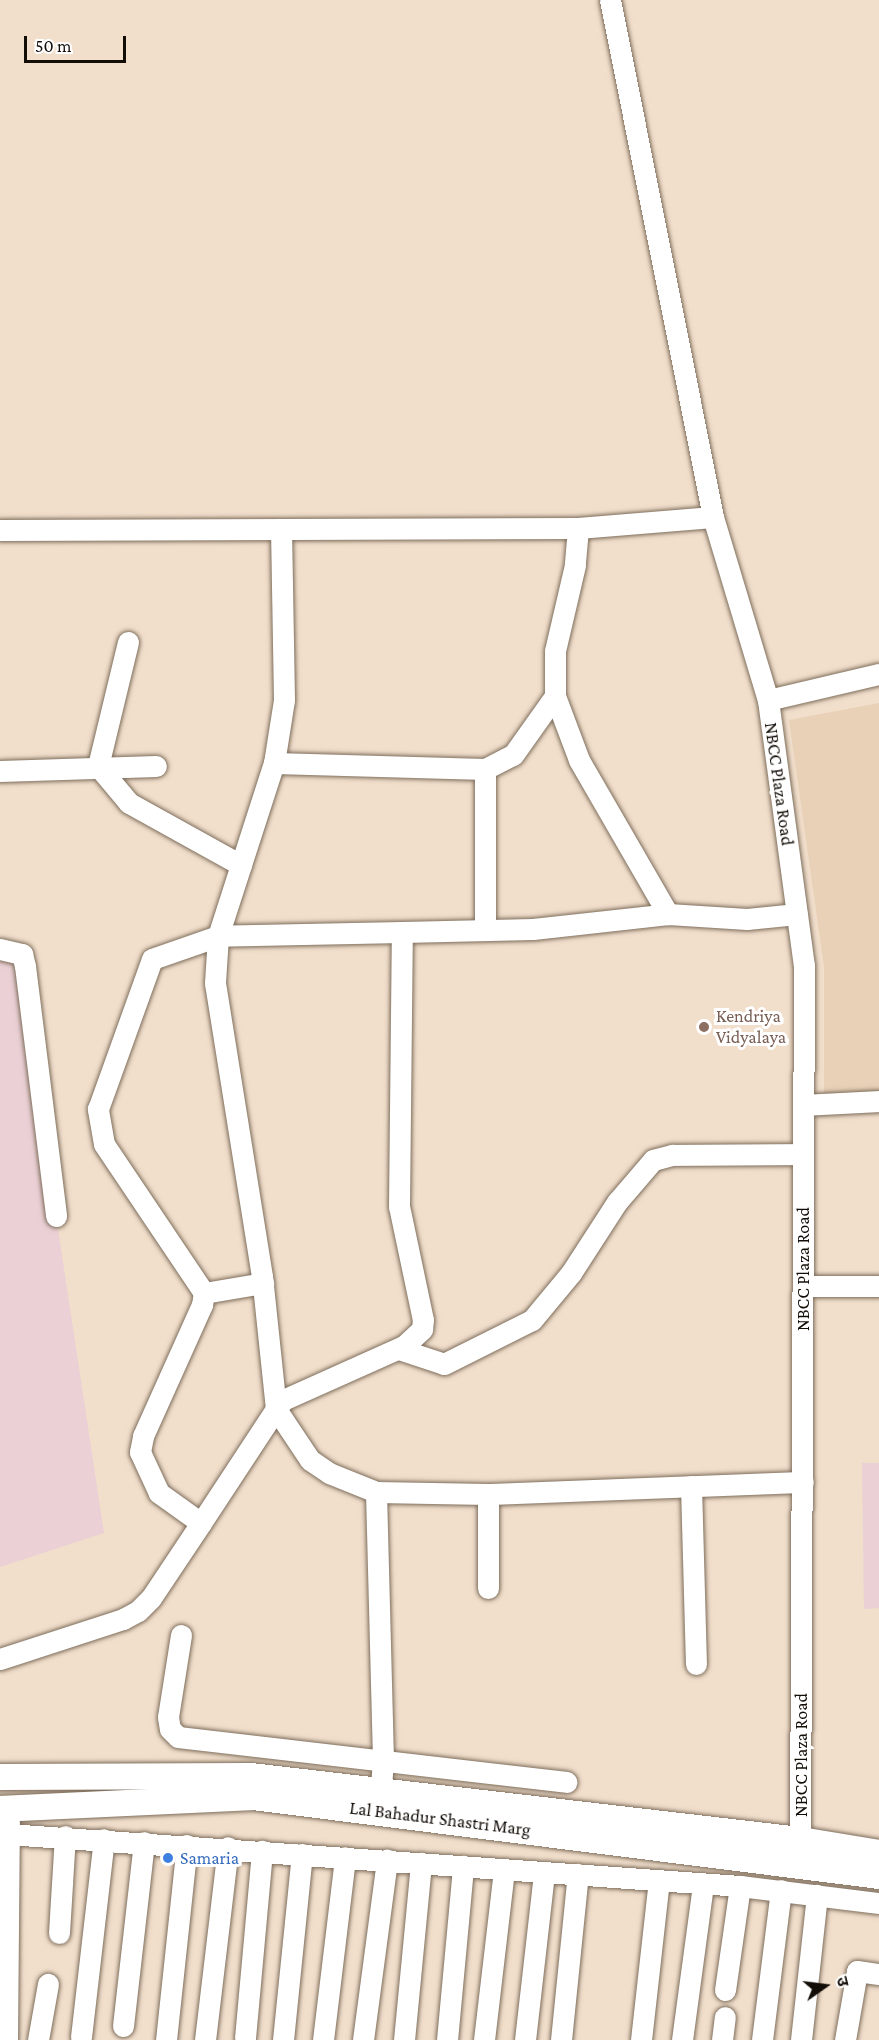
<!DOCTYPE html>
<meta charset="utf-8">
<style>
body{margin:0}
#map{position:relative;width:879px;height:2040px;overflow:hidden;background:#f1decb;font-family:"Crimson Pro","Noto Sans Devanagari",serif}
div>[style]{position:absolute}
.built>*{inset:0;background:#e8d1b7}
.education>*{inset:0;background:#ebd0d5}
.roads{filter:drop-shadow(0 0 2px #7e6e5c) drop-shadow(0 0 2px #7e6e5c)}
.minor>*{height:21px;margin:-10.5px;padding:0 10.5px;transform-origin:10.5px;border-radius:10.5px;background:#fff}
.major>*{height:26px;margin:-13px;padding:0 13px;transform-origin:13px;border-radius:13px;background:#fff}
.dots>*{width:16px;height:16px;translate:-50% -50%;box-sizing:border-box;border:3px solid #fff;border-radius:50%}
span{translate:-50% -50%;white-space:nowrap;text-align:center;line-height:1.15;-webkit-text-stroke:6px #fff;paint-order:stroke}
.street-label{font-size:18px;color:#130d07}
.education-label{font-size:18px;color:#785e54}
.left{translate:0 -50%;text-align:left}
.shop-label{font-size:18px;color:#366cbe}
.north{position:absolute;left:795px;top:1956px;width:60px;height:60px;-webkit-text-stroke:4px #fff;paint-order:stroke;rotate:76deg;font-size:16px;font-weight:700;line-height:24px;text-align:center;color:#130d07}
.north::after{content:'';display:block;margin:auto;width:21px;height:27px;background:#130d07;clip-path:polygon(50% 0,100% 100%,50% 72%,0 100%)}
.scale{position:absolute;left:24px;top:36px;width:102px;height:27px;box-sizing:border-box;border:3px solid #130d07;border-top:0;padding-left:8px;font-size:18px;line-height:21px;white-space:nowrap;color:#130d07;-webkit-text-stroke:4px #fff;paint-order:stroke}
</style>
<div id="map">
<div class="built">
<i style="clip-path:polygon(879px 703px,879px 1094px,824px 1096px,824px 967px,789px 720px)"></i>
</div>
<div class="education">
<i style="clip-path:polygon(0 957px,17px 958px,104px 1533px,0 1567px)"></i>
<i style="clip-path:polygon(862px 1463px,879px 1463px,879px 1608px,864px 1609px)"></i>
</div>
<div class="roads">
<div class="minor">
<i style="left:610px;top:0;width:527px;rotate:78.73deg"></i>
<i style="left:713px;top:517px;width:191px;rotate:73.3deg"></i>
<i style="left:768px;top:700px;width:267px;rotate:82.3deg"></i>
<i style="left:804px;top:965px;width:875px;rotate:90.26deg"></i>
<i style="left:578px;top:528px;width:37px;rotate:95deg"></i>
<i style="left:575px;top:565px;width:88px;rotate:103.1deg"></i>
<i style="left:555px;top:651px;width:45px;rotate:90deg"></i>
<i style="left:555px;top:696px;width:68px;rotate:69.4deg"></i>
<i style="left:579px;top:760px;width:178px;rotate:60deg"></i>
<i style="left:0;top:530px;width:578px;rotate:-0.2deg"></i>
<i style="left:578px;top:528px;width:135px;rotate:-4.7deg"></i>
<i style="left:128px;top:642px;width:128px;rotate:103.6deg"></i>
<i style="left:98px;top:766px;width:48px;rotate:50deg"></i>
<i style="left:129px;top:803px;width:128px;rotate:29deg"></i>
<i style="left:768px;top:700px;width:114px;rotate:-13.2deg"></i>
<i style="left:274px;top:763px;width:211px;rotate:1.6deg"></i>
<i style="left:485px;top:769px;width:31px;rotate:-27deg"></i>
<i style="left:513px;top:755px;width:72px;rotate:-54.6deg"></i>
<i style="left:0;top:771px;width:156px;rotate:-1.8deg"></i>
<i style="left:485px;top:930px;width:161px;rotate:-90deg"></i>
<i style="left:402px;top:932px;width:131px;rotate:-1.3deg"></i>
<i style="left:533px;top:929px;width:136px;rotate:-6.3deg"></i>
<i style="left:668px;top:914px;width:79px;rotate:3.6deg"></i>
<i style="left:747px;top:919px;width:50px;rotate:-5.7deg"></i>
<i style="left:0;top:949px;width:23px;rotate:13deg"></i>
<i style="left:22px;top:954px;width:12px;rotate:76deg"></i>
<i style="left:25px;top:966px;width:252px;rotate:82.9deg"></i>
<i style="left:803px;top:1105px;width:76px;rotate:-3deg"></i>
<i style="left:803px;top:1286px;width:76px"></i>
<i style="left:204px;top:1293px;width:60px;rotate:-9.6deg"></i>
<i style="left:399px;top:1349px;width:47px;rotate:18.4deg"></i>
<i style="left:444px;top:1364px;width:98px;rotate:-26.6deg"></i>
<i style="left:532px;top:1320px;width:61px;rotate:-50.3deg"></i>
<i style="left:571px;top:1273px;width:85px;rotate:-57.1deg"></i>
<i style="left:617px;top:1202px;width:55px;rotate:-49.4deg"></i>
<i style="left:653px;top:1160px;width:20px;rotate:-15deg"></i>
<i style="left:672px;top:1155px;width:131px;rotate:-0.4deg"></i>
<i style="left:691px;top:1486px;width:178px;rotate:88.4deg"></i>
<i style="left:376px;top:1492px;width:267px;rotate:88.5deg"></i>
<i style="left:383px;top:1759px;width:32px;rotate:94deg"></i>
<i style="left:488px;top:1494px;width:94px;rotate:90deg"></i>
<i style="left:201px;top:1523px;width:136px;rotate:-56.7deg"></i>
<i style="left:276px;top:1409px;width:11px;rotate:-52deg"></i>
<i style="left:283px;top:1400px;width:133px;rotate:-24.1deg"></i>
<i style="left:404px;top:1346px;width:25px;rotate:-43deg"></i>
<i style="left:422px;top:1329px;width:9px;rotate:-84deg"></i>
<i style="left:423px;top:1320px;width:116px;rotate:-101.9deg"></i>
<i style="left:399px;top:1206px;width:274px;rotate:-89.4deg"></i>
<i style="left:402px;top:932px;width:184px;rotate:178.8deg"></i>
<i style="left:218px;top:936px;width:47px;rotate:93.7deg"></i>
<i style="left:215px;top:983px;width:297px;rotate:80.9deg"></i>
<i style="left:262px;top:1276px;width:134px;rotate:84deg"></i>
<i style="left:276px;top:1409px;width:61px;rotate:56.3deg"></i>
<i style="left:310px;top:1460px;width:23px;rotate:34deg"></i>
<i style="left:329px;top:1473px;width:51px;rotate:22deg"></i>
<i style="left:376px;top:1492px;width:112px;rotate:1deg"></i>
<i style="left:488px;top:1494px;width:315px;rotate:-2.2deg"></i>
<i style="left:181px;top:1635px;width:83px;rotate:99deg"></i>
<i style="left:168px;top:1717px;width:12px;rotate:81deg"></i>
<i style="left:170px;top:1729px;width:11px;rotate:45deg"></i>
<i style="left:178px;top:1737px;width:391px;rotate:6.6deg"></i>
<i style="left:0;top:1659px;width:129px;rotate:-18deg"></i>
<i style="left:123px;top:1619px;width:17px;rotate:-28deg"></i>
<i style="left:138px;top:1611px;width:18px;rotate:-45deg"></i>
<i style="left:151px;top:1598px;width:90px;rotate:-56.3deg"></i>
<i style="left:201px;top:1523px;width:52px;rotate:-144.5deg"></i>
<i style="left:159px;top:1493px;width:45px;rotate:-114.9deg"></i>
<i style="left:140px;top:1452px;width:16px;rotate:-79deg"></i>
<i style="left:143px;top:1436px;width:144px;rotate:-65.8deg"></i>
<i style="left:202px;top:1305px;width:12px;rotate:-81deg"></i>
<i style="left:204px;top:1293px;width:179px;rotate:-123.9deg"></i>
<i style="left:104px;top:1144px;width:36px;rotate:-100deg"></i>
<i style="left:98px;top:1109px;width:159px;rotate:-70.2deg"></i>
<i style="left:152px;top:959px;width:70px;rotate:-19.2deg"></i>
<i style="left:218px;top:936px;width:182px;rotate:-72.1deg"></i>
<i style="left:274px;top:763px;width:64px;rotate:-81deg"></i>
<i style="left:284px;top:700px;width:169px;rotate:-91deg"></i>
<i style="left:8px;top:1834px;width:734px;rotate:4.06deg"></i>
<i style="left:740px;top:1886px;width:140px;rotate:7deg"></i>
<i style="left:59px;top:1933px;width:97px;rotate:-86.5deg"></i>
<i style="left:725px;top:1990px;width:105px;rotate:-81.8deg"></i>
<i style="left:123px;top:2026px;width:185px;rotate:-83.5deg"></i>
<i style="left:81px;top:2037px;width:199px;rotate:-83.4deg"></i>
<i style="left:245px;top:2038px;width:188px;rotate:-84.8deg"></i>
<i style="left:7px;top:2040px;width:218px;rotate:-89.5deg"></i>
<i style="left:38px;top:2040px;width:57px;rotate:-79.9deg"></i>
<i style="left:166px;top:2040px;width:196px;rotate:-83.9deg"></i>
<i style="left:205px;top:2040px;width:194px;rotate:-83.2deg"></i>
<i style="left:283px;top:2040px;width:187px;rotate:-84.2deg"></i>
<i style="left:323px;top:2040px;width:184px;rotate:-83.1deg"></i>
<i style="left:363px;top:2040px;width:182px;rotate:-82.4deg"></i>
<i style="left:404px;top:2040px;width:178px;rotate:-84.5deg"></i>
<i style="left:447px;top:2040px;width:175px;rotate:-84.7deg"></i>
<i style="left:484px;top:2040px;width:172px;rotate:-83.3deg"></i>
<i style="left:525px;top:2040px;width:169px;rotate:-83.5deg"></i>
<i style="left:561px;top:2040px;width:167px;rotate:-84.2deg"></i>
<i style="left:641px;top:2040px;width:161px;rotate:-83.6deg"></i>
<i style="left:682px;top:2040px;width:157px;rotate:-82.3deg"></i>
<i style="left:722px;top:2040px;width:23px;rotate:-83deg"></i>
<i style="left:762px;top:2040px;width:151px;rotate:-82.8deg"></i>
<i style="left:801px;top:2040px;width:146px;rotate:-83.7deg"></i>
<i style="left:845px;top:2040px;width:70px;rotate:-80.1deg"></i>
<i style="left:857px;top:1971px;width:22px;rotate:8deg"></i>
</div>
<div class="major">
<i style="left:0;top:1777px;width:251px;rotate:-0.2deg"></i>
<i style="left:251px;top:1776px;width:553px;rotate:6.65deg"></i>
<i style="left:800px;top:1840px;width:80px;rotate:9.3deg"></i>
<i style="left:0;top:1809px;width:253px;rotate:-2.7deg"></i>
<i style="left:253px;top:1797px;width:631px;rotate:7.19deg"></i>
</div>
</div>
<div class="dots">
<i style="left:704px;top:1027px;background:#8d6e63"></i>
<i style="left:168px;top:1858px;background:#3f7fe0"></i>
</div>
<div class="street-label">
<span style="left:779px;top:784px;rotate:82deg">NBCC Plaza Road</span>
<span style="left:803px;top:1269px;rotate:-90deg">NBCC Plaza Road</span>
<span style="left:801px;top:1755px;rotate:-90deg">NBCC Plaza Road</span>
<span style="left:440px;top:1819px;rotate:7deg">Lal Bahadur Shastri Marg</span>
</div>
<div class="education-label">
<span class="left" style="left:716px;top:1027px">Kendriya<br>Vidyalaya</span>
</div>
<div class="shop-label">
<span class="left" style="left:180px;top:1858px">Samaria</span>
</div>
<div class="north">उ</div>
<div class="scale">50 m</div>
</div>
